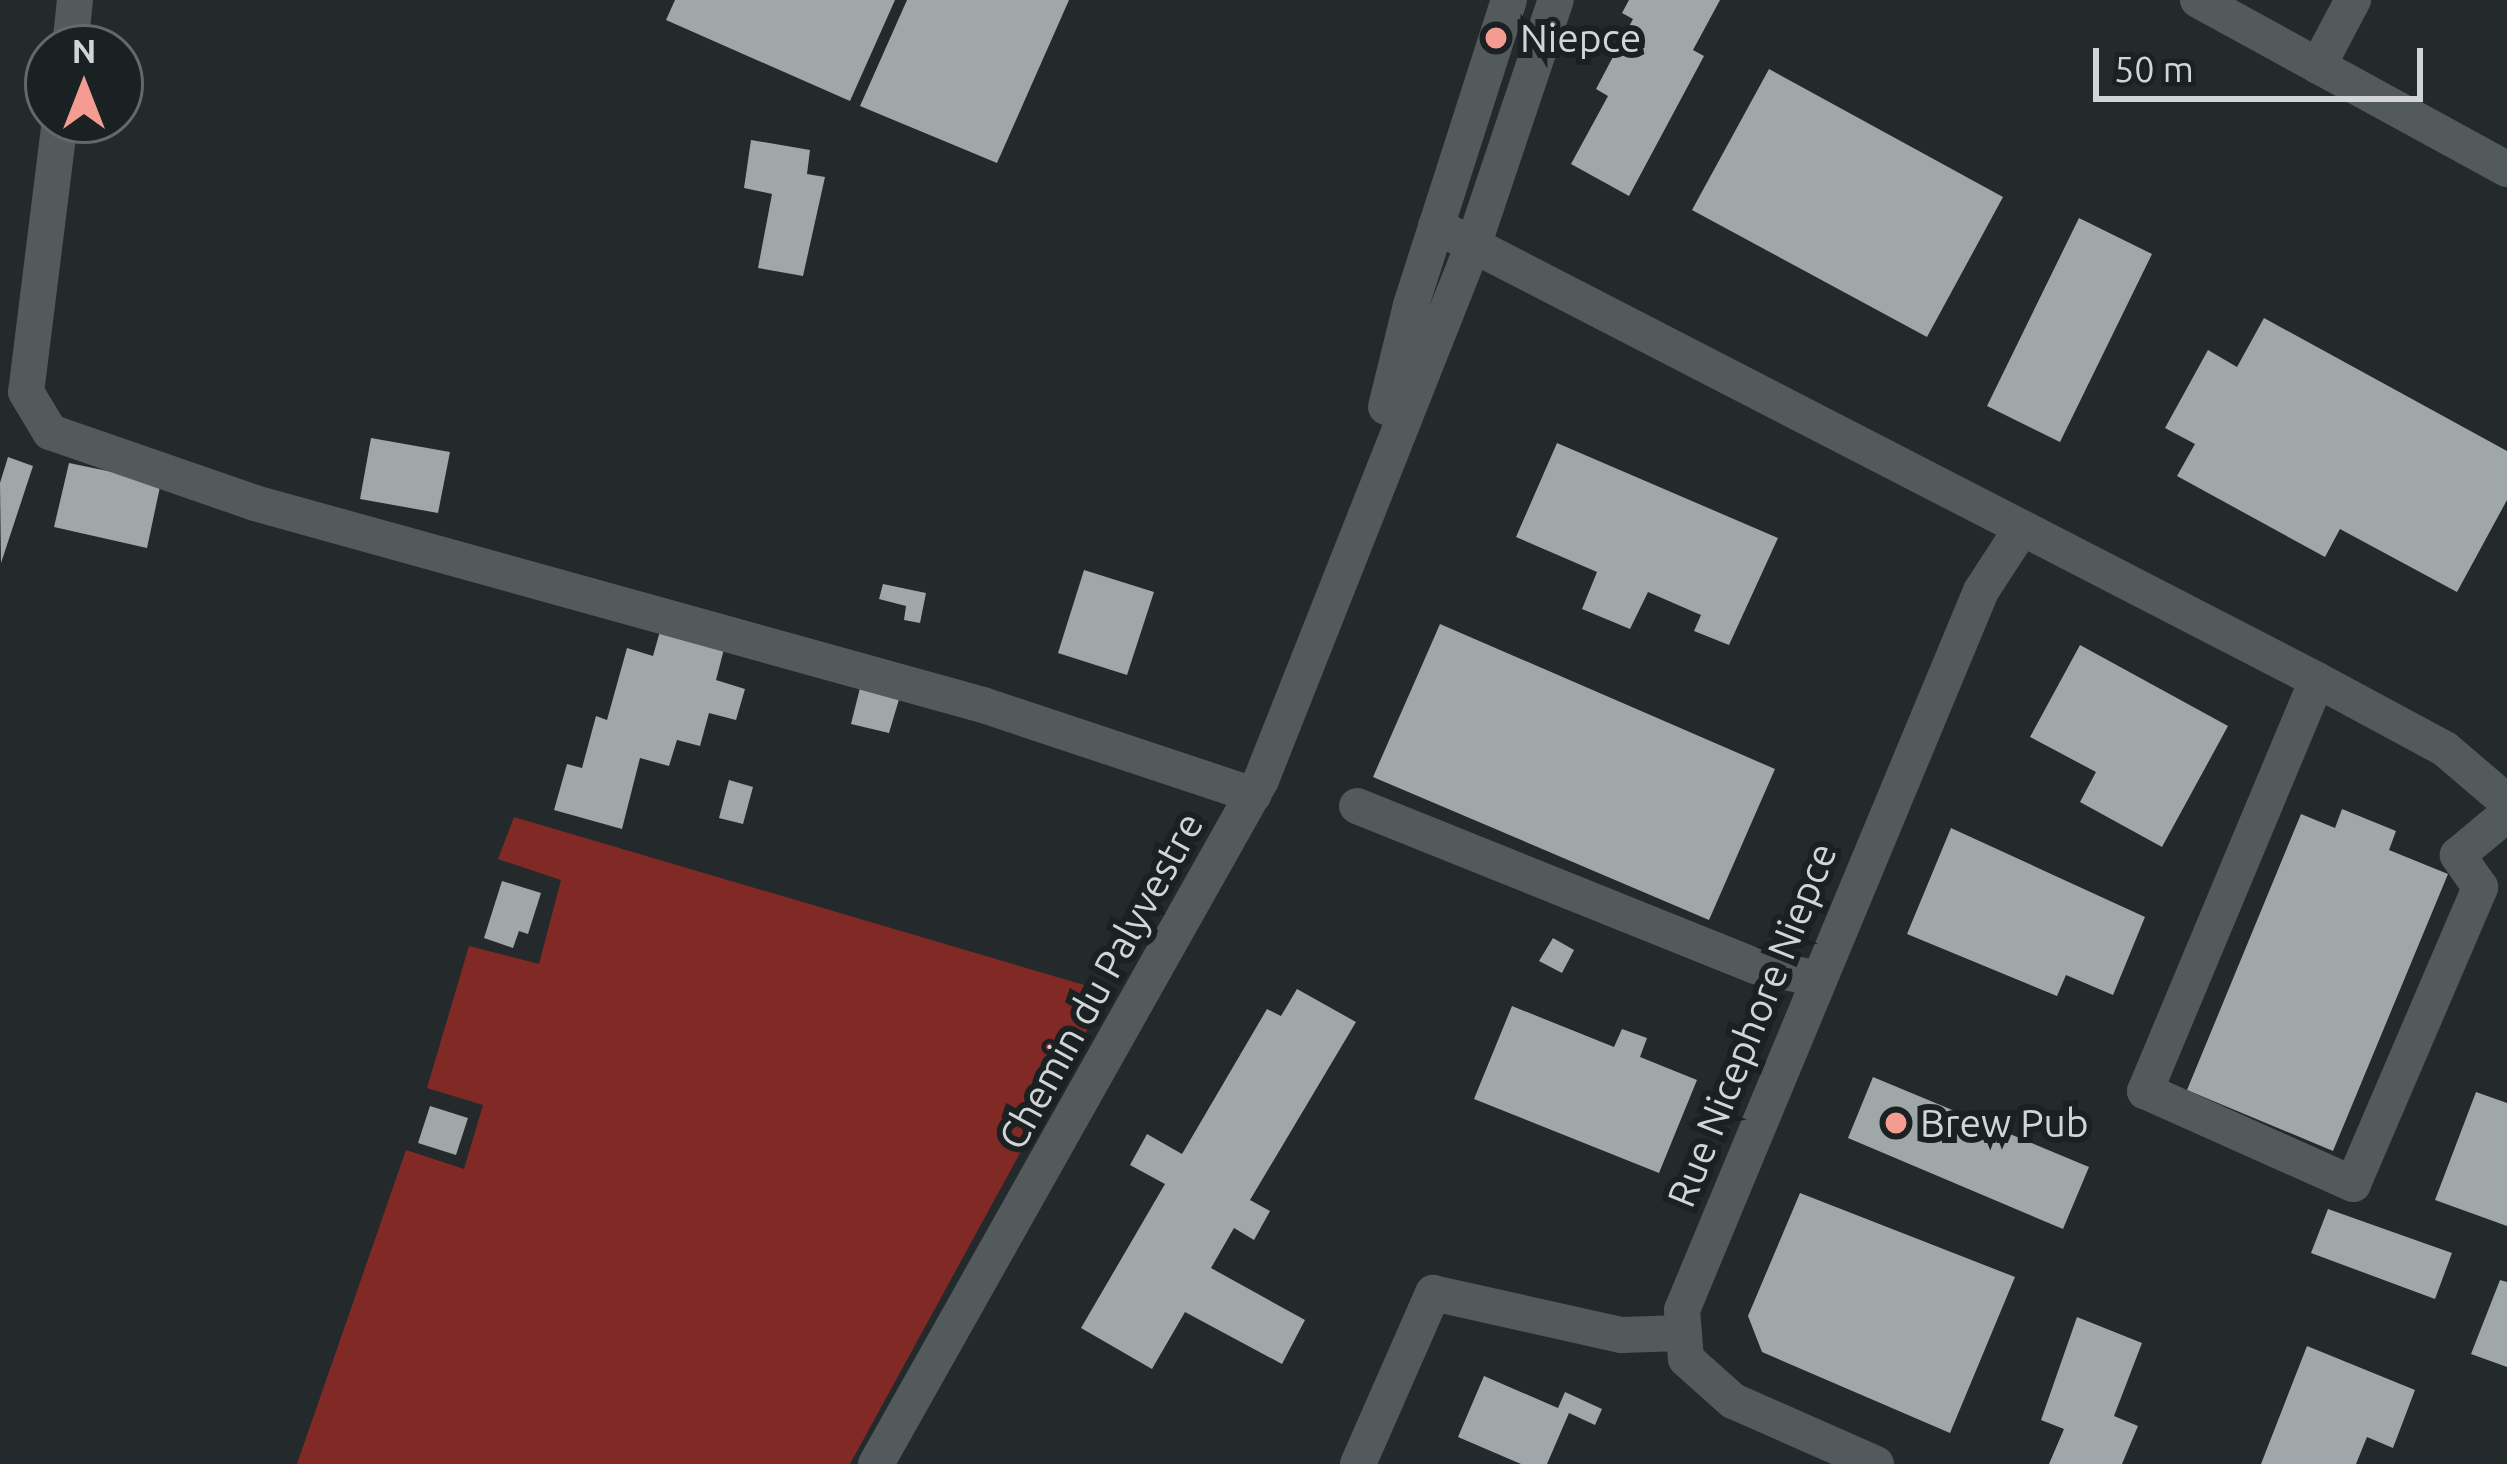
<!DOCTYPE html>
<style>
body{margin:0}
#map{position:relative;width:2507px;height:1464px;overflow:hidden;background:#242a2b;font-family:Ubuntu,sans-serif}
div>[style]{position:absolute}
.green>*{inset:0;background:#812a25}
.building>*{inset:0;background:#9fa7a9}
.minor>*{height:36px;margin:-18px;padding:0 18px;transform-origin:18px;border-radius:18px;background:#535a5b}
.dots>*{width:33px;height:33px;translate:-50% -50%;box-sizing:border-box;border:6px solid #1a2122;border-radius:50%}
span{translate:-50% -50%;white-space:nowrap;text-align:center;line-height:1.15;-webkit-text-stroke:12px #1a2122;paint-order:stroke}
.poi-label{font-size:39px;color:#d1d5d5}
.left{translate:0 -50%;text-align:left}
.street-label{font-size:39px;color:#d1d5d5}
.north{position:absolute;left:24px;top:24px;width:120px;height:120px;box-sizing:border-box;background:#1a2122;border:3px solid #63696a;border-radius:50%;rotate:0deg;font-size:33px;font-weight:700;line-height:48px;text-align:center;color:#d1d5d5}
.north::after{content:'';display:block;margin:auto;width:42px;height:54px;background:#f59c92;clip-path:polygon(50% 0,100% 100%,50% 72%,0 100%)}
.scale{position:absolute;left:2093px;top:48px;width:330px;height:54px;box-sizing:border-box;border:6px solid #d1d5d5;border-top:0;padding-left:15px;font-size:36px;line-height:42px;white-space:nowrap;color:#d1d5d5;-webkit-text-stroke:9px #1a2122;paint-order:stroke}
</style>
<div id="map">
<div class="green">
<i style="clip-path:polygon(514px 817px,1108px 992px,850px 1464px,297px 1464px,406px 1150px,464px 1169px,483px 1105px,427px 1088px,469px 946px,539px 964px,561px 880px,498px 859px)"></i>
</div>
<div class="building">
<i style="clip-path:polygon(675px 0,895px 0,850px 101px,666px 20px)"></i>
<i style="clip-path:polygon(907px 0,1069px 0,997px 163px,860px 106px)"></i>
<i style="clip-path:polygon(1629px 0,1720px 0,1693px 50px,1704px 56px,1629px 196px,1571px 164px,1608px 96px,1596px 89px,1633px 19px,1622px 13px)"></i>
<i style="clip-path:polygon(1769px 69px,2003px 197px,1927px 337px,1692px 210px)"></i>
<i style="clip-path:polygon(751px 140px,810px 150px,807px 174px,825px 177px,803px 276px,758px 268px,772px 194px,744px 188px)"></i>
<i style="clip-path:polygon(2079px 218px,2152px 254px,2060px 442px,1987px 406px)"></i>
<i style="clip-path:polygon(2264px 318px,2507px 451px,2507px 500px,2457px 592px,2340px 529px,2325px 557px,2177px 476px,2195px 444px,2165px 428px,2208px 350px,2237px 367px)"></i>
<i style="clip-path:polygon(371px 438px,450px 452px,438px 513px,360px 499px)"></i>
<i style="clip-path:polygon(1557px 443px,1778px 538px,1729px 645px,1694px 631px,1701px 615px,1648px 592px,1630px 629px,1582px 609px,1597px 572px,1516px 537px)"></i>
<i style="clip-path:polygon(8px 457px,33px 466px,1px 563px,0 483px)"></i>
<i style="clip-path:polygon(69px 463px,161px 482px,147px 548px,54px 527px)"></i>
<i style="clip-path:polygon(1084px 570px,1154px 592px,1127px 675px,1058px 653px)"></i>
<i style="clip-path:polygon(883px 584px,926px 593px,920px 623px,904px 620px,906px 606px,879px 599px)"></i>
<i style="clip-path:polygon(1440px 624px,1775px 769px,1709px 920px,1373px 777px)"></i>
<i style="clip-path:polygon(660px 631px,724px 649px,716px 680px,745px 689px,736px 720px,709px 713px,700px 746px,677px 740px,669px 766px,640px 758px,622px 829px,554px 810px,567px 764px,582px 768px,596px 716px,607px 720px,627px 648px,653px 656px)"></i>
<i style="clip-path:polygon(2080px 645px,2228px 726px,2162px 847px,2080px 802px,2096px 772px,2030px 737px)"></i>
<i style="clip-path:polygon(861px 684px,900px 696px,889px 733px,851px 724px)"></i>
<i style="clip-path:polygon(729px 780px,753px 787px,743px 824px,719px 818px)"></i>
<i style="clip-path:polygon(2342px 809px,2396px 831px,2389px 850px,2448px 874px,2333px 1151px,2187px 1090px,2301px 814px,2335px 828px)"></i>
<i style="clip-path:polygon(1951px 828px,2145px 917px,2113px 995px,2066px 975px,2057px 996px,1907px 934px)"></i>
<i style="clip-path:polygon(502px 881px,541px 893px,528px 934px,519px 931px,513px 948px,484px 938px)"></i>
<i style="clip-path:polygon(1553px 938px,1574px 950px,1562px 973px,1539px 961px)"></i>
<i style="clip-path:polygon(1297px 989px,1356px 1022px,1250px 1200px,1270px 1211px,1254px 1240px,1234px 1228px,1211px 1268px,1305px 1320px,1282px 1364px,1185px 1312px,1152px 1369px,1081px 1328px,1165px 1184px,1130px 1165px,1147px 1134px,1182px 1154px,1267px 1009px,1281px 1016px)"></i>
<i style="clip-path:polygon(1512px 1006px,1614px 1047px,1622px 1029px,1647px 1038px,1640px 1057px,1697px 1080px,1659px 1173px,1474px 1099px)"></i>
<i style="clip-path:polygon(1873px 1077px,2089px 1167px,2063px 1229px,1848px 1138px)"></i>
<i style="clip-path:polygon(2476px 1092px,2507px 1103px,2507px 1226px,2435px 1200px)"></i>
<i style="clip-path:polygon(430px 1106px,468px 1118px,456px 1155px,418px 1143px)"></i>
<i style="clip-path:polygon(1800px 1193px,2015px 1277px,1950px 1433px,1762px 1352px,1748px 1316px)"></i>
<i style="clip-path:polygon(2328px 1209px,2452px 1253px,2435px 1299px,2311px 1253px)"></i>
<i style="clip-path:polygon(2500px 1280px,2507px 1282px,2507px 1367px,2471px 1354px)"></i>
<i style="clip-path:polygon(2077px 1317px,2142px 1343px,2114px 1416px,2138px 1426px,2122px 1464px,2049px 1464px,2064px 1429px,2041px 1420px)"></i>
<i style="clip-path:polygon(2307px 1346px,2415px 1390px,2393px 1448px,2367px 1437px,2356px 1464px,2261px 1464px)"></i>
<i style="clip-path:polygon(1484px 1376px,1558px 1408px,1565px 1392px,1602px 1409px,1595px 1425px,1569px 1413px,1547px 1464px,1521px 1464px,1458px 1437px)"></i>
</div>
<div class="minor">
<i style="left:2198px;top:0;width:352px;rotate:28.7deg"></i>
<i style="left:70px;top:48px;width:48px;rotate:-84.1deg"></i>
<i style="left:2318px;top:66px;width:75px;rotate:-62.1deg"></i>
<i style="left:60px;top:120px;width:274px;rotate:97.1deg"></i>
<i style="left:26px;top:392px;width:47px;rotate:59deg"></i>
<i style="left:50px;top:432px;width:217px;rotate:19.1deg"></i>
<i style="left:255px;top:503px;width:756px;rotate:15.51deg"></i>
<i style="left:983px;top:705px;width:285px;rotate:18.4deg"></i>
<i style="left:1436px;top:226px;width:991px;rotate:27.26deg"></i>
<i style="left:2317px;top:680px;width:145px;rotate:28.3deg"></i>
<i style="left:2445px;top:749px;width:82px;rotate:40.5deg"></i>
<i style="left:1386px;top:407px;width:105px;rotate:-76.2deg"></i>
<i style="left:1411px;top:305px;width:320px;rotate:-72.2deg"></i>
<i style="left:2317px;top:680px;width:446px;rotate:112.7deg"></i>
<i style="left:2145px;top:1091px;width:228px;rotate:24.1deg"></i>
<i style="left:2353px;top:1184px;width:323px;rotate:-66.8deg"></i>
<i style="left:2480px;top:887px;width:39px;rotate:-125deg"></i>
<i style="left:2458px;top:855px;width:64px;rotate:-39.9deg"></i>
<i style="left:1357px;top:806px;width:430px;rotate:21.9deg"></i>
<i style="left:1756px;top:966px;width:59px;rotate:11.7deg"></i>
<i style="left:876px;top:1464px;width:785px;rotate:-60.63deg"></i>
<i style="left:1261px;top:780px;width:581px;rotate:-68.38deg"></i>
<i style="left:1475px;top:240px;width:253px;rotate:-71.4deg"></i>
<i style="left:1358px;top:1464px;width:187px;rotate:-66.3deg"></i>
<i style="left:1433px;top:1293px;width:193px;rotate:12.6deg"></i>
<i style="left:1621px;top:1335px;width:61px;rotate:-1.9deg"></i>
<i style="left:1876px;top:1464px;width:156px;rotate:-156.2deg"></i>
<i style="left:1733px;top:1401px;width:63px;rotate:-138.2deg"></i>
<i style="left:1686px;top:1359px;width:49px;rotate:-94.7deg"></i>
<i style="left:1682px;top:1310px;width:779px;rotate:-67.42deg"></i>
<i style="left:1981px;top:591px;width:72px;rotate:-57deg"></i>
</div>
<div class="dots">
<i style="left:1496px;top:38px;background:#f59c92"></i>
<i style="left:1896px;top:1123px;background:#f59c92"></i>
</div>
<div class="poi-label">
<span class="left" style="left:1520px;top:38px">Niepce</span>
<span class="left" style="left:1920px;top:1123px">Brew Pub</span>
</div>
<div class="street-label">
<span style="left:1101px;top:981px;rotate:-61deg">Chemin du Palyvestre</span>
<span style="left:1752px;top:1025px;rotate:-68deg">Rue Nicephore Niepce</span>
</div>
<div class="north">N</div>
<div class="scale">50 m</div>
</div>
